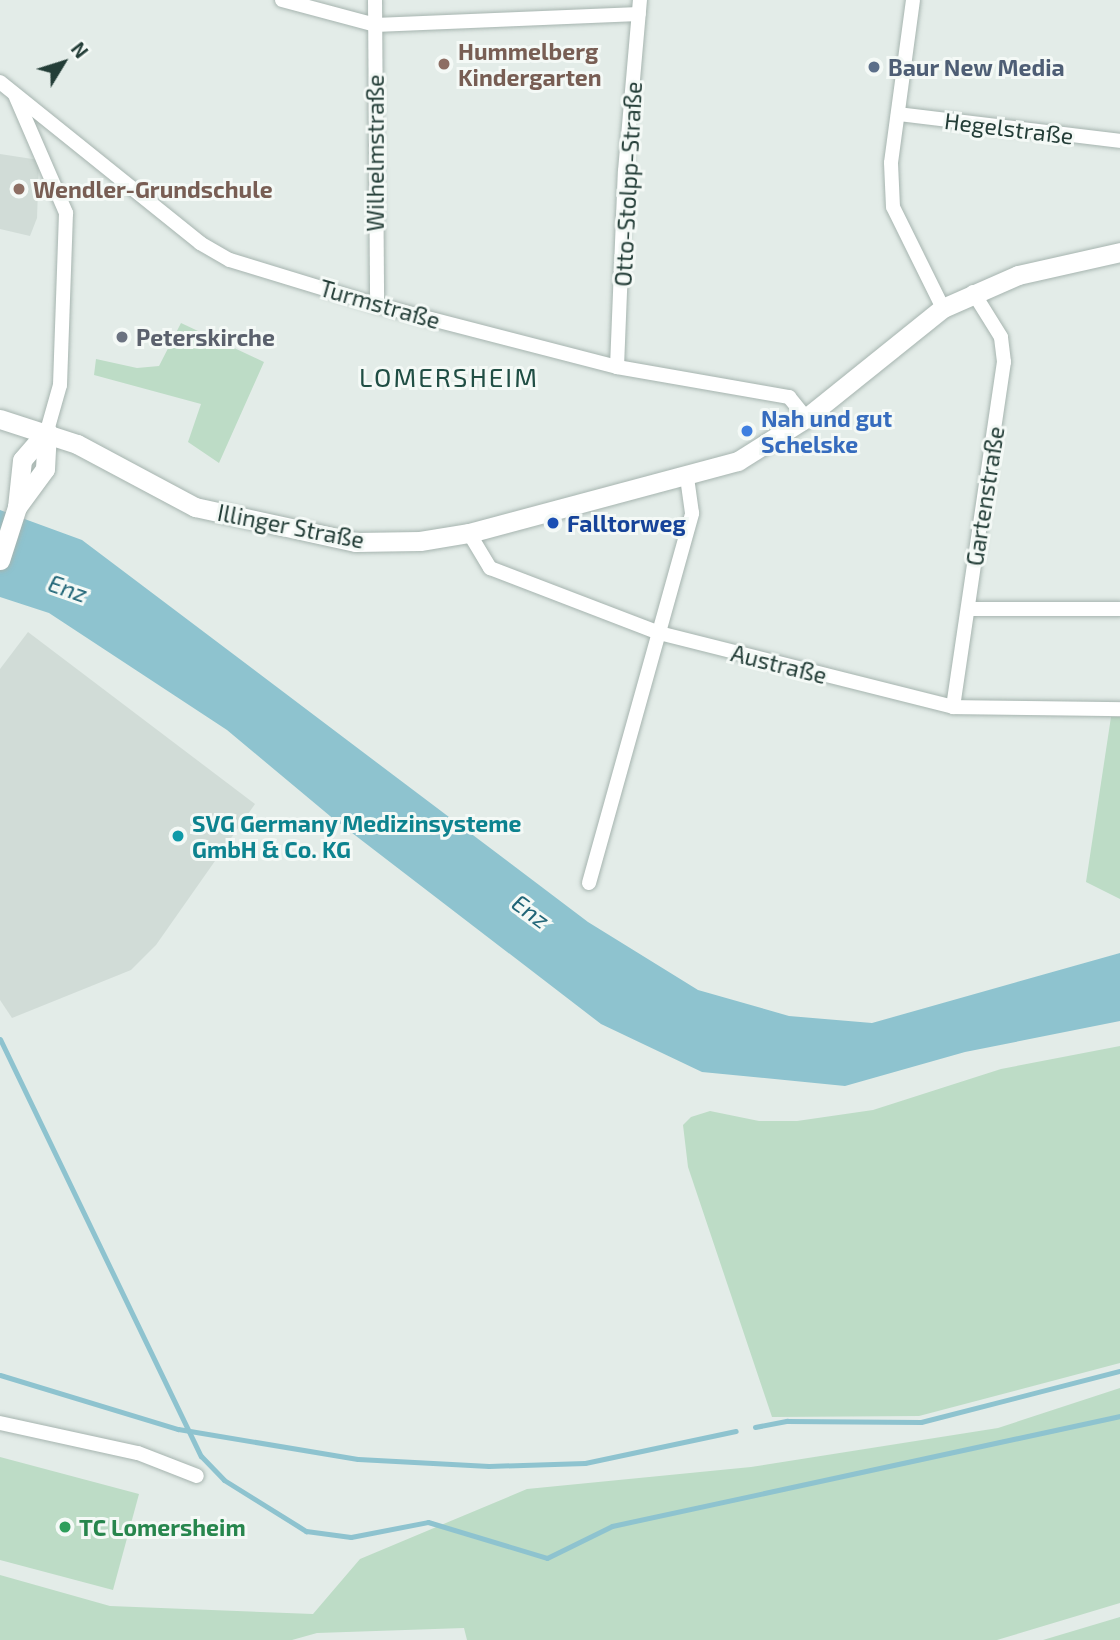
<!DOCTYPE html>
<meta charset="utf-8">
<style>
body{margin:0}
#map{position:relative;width:1120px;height:1640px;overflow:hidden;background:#e3ece8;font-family:"Exo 2",sans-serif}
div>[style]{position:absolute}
.built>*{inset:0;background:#d1dcd7}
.green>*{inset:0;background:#bddcc6}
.water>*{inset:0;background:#8ec3cf}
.stream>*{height:5px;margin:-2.5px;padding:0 2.5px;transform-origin:2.5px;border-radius:2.5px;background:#8ec3cf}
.roads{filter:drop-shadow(0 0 2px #a6b4af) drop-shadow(0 0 2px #a6b4af)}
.street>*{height:14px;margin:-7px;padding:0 7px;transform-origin:7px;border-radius:7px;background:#fff}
.secondary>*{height:19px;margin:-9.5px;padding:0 9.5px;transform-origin:9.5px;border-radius:9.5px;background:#fff}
.dots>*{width:19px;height:19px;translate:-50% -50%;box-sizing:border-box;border:4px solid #f4f9f6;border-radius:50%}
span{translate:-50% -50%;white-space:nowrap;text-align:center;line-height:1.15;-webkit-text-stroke:6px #f4f9f6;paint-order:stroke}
.education-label{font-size:23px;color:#785e54;font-weight:700}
.left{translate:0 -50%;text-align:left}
.service-label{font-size:23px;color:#4e5e75;font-weight:700}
.street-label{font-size:23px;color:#233d37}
.worship-label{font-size:23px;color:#5b616d;font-weight:700}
.shop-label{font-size:23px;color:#366cbe;font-weight:700}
.transit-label{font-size:23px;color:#164399;font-weight:700}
.culture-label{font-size:23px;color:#0d838f;font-weight:700}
.leisure-label{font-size:23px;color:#27864d;font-weight:700}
.water-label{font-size:24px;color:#206577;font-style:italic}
.quarter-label{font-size:26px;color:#204e44;letter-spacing:2px}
.north{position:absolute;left:28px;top:28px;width:70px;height:70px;-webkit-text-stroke:5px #f4f9f6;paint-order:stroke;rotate:52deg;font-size:19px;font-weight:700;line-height:28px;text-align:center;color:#233d37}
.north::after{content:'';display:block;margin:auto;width:24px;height:32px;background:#233d37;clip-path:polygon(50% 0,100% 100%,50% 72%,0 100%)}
</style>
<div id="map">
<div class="built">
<i style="clip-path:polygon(0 154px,39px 160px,37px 218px,30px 236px,0 229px)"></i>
<i style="clip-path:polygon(28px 632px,255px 804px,156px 945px,131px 970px,12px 1018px,0 1000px,0 669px)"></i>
</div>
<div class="green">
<i style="clip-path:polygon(181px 323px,264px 362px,219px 463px,188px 442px,201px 404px,94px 375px,96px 359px,137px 368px,159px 366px)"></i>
<i style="clip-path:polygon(1111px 717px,1120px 717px,1120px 899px,1086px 882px)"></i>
<i style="clip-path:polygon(1120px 1046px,1120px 1363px,919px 1416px,772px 1417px,688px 1167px,683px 1125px,691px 1117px,710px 1111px,759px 1121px,797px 1121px,873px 1110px,1001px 1069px)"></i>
<i style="clip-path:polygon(1120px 1388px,1120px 1603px,997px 1640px,467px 1640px,464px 1628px,317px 1633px,292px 1640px,0 1640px,0 1575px,110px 1606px,313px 1614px,360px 1559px,527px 1489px,751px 1467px,998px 1428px)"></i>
<i style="clip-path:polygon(0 1457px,139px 1494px,113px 1590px,0 1560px)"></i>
<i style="clip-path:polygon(1120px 1617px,1120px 1640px,1043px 1640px)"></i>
</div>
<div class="water">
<i style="clip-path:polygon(0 510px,82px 540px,588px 922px,698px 990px,789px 1016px,872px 1023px,1120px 953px,1120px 1021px,965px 1052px,845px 1086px,702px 1072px,601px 1024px,330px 816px,227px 730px,49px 613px,0 597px)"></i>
</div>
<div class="stream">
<i style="left:0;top:1039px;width:463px;rotate:64.3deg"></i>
<i style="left:201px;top:1456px;width:33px;rotate:46deg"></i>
<i style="left:224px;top:1480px;width:97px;rotate:31.9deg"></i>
<i style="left:306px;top:1531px;width:45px;rotate:7.6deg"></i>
<i style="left:351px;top:1537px;width:78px;rotate:-11deg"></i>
<i style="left:428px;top:1522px;width:124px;rotate:16.8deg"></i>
<i style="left:547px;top:1558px;width:72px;rotate:-26.2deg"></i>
<i style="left:612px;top:1526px;width:520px;rotate:-12.22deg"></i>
<i style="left:0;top:1375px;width:186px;rotate:16.9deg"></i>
<i style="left:178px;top:1429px;width:182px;rotate:9.5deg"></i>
<i style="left:358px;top:1459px;width:131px;rotate:3.1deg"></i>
<i style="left:489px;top:1466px;width:96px;rotate:-1.8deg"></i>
<i style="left:585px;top:1463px;width:154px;rotate:-12deg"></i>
<i style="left:755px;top:1427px;width:33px;rotate:-11deg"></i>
<i style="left:787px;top:1421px;width:134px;rotate:0.4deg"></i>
<i style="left:921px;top:1422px;width:205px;rotate:-14.4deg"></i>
</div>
<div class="roads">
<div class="street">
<i style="left:282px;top:0;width:96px;rotate:15deg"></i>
<i style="left:375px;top:25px;width:264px;rotate:-2.4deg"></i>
<i style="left:375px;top:0;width:305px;rotate:89.6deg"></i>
<i style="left:913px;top:0;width:164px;rotate:97.7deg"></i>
<i style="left:891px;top:163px;width:44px;rotate:87.4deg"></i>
<i style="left:893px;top:207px;width:113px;rotate:63.7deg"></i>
<i style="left:0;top:82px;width:257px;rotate:38.8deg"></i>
<i style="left:200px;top:243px;width:34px;rotate:30deg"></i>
<i style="left:230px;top:260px;width:154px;rotate:17deg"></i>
<i style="left:377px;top:305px;width:248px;rotate:14.5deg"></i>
<i style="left:617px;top:367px;width:175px;rotate:9.9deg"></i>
<i style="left:789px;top:397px;width:27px;rotate:51deg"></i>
<i style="left:15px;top:95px;width:129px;rotate:66.6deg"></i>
<i style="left:66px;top:213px;width:172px;rotate:92deg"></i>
<i style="left:60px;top:385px;width:48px;rotate:105.8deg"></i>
<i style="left:898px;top:114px;width:224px;rotate:6.9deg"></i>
<i style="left:617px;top:367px;width:196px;rotate:-87.7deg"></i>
<i style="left:625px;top:171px;width:172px;rotate:-85deg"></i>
<i style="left:469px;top:533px;width:41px;rotate:59deg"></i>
<i style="left:490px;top:568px;width:181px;rotate:21deg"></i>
<i style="left:659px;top:633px;width:303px;rotate:14.1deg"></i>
<i style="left:953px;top:707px;width:167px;rotate:0.7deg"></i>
<i style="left:968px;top:609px;width:152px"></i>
<i style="left:953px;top:707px;width:349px;rotate:-81.6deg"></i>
<i style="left:1004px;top:362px;width:25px;rotate:-97deg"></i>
<i style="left:1001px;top:337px;width:53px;rotate:-121.9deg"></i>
<i style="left:589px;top:883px;width:384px;rotate:-74.4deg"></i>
<i style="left:692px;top:513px;width:37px;rotate:-98deg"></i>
<i style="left:0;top:1423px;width:141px;rotate:12.3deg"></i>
<i style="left:138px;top:1453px;width:63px;rotate:21.3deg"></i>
</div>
<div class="secondary">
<i style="left:0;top:419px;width:81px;rotate:18deg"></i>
<i style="left:77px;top:444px;width:134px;rotate:28.1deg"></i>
<i style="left:195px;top:507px;width:164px;rotate:12.3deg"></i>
<i style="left:355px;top:542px;width:65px;rotate:-0.9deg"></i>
<i style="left:420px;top:541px;width:50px;rotate:-9.3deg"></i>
<i style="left:469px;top:533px;width:278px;rotate:-15deg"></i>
<i style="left:738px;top:461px;width:80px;rotate:-32.3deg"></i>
<i style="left:806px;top:418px;width:176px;rotate:-38.8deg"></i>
<i style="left:943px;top:308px;width:82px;rotate:-23.7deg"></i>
<i style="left:1018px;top:275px;width:105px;rotate:-12.7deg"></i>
<i style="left:17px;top:507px;width:47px;rotate:-53.6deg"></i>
<i style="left:45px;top:469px;width:38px;rotate:-87deg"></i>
<i style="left:0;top:560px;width:56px;rotate:-72.2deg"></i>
<i style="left:17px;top:507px;width:47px;rotate:-83.9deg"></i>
<i style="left:22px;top:460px;width:38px;rotate:-49deg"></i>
</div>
</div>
<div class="dots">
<i style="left:444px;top:64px;background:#8d6e63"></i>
<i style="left:874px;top:67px;background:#5c6f8a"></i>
<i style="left:19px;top:189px;background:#8d6e63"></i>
<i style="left:122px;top:337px;background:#6b7280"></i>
<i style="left:747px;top:431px;background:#3f7fe0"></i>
<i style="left:553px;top:523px;background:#1a4fb4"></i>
<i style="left:178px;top:836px;background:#0f9aa8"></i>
<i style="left:65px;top:1527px;background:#2e9e5b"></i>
</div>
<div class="education-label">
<span class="left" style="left:458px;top:64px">Hummelberg<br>Kindergarten</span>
<span class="left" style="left:33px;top:189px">Wendler-Grundschule</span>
</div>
<div class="service-label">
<span class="left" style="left:888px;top:67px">Baur New Media</span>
</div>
<div class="street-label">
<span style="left:1009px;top:128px;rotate:7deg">Hegelstraße</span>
<span style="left:375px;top:153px;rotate:-90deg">Wilhelmstraße</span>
<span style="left:628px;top:184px;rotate:-87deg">Otto-Stolpp-Straße</span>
<span style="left:380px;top:304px;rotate:16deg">Turmstraße</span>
<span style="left:985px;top:496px;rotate:-81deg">Gartenstraße</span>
<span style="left:291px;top:526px;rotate:11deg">Illinger Straße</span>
<span style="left:779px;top:664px;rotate:14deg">Austraße</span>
</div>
<div class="worship-label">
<span class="left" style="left:136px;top:337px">Peterskirche</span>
</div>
<div class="shop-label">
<span class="left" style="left:761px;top:431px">Nah und gut<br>Schelske</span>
</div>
<div class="transit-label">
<span class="left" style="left:567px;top:523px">Falltorweg</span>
</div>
<div class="culture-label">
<span class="left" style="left:192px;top:836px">SVG Germany Medizinsysteme<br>GmbH &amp; Co. KG</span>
</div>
<div class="leisure-label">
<span class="left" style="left:79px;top:1527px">TC Lomersheim</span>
</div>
<div class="water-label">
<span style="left:68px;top:588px;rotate:19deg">Enz</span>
<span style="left:531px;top:911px;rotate:36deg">Enz</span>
</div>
<div class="quarter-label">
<span style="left:449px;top:377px">LOMERSHEIM</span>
</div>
<div class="north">N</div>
</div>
